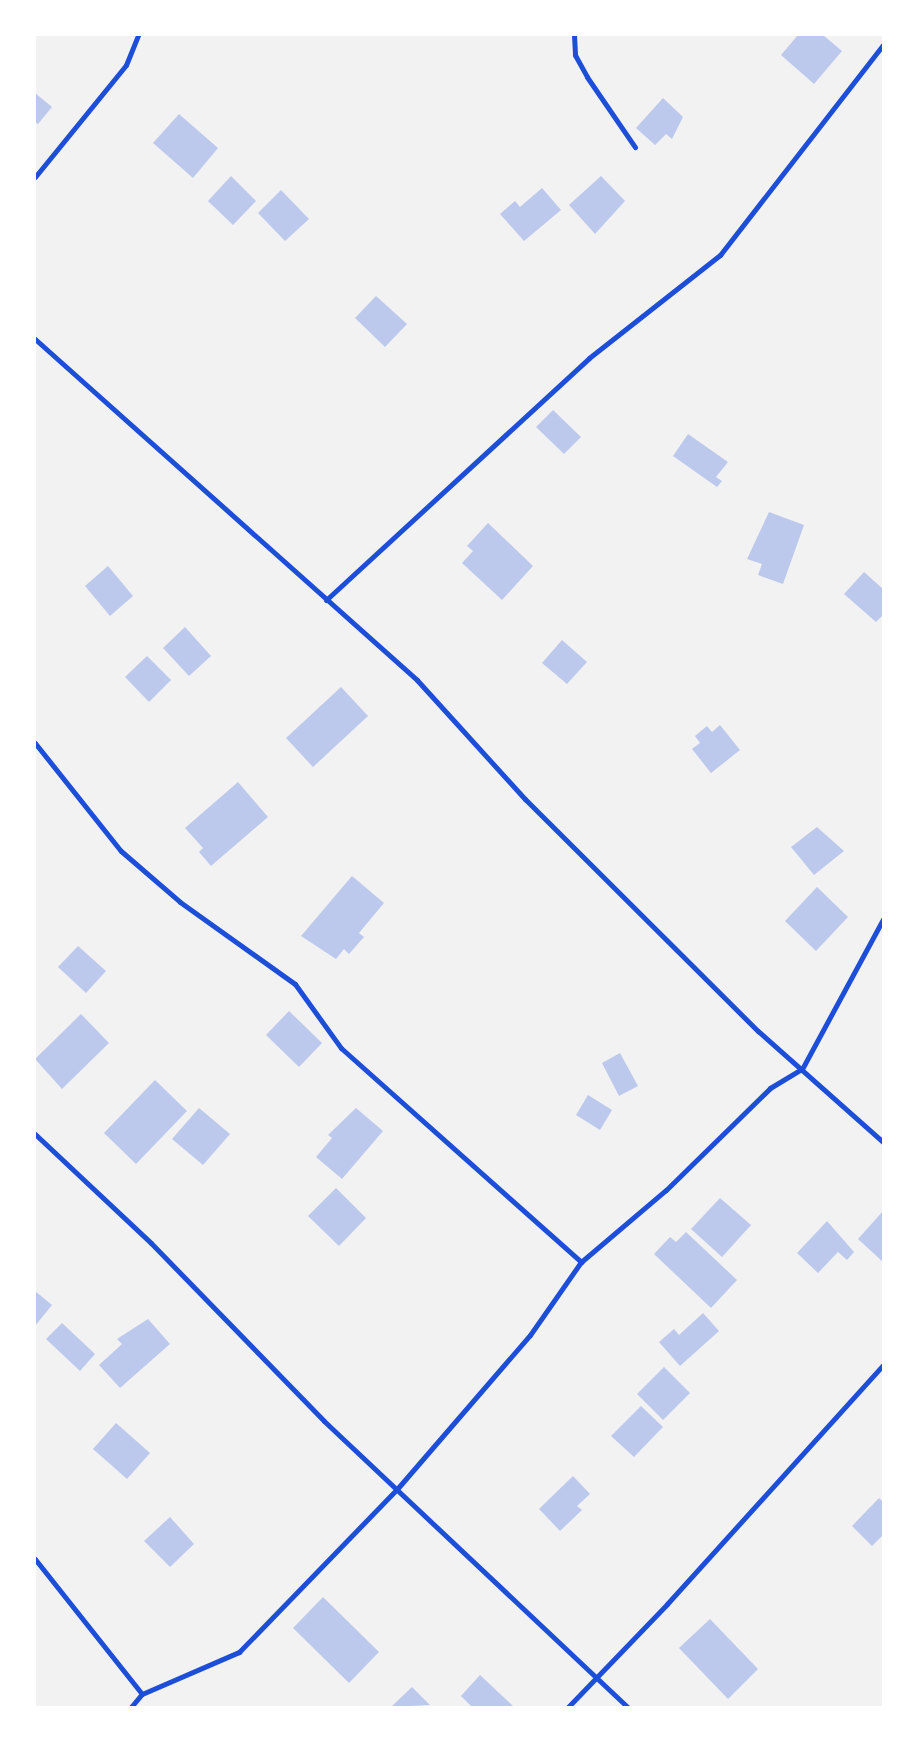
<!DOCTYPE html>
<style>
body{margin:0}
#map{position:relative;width:918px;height:1742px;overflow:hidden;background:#f2f2f2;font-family:Ubuntu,sans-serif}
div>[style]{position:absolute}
.building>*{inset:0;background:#bdc9ec}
.minor>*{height:5px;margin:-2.5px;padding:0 2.5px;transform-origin:2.5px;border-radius:2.5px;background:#1d4ed8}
span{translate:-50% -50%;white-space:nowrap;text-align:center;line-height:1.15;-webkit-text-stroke:5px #fff;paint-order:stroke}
.frame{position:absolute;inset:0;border:36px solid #fff;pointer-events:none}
</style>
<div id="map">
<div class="building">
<i style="clip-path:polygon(798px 35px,823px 35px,842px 51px,814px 84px,781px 55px)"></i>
<i style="clip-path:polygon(35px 93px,52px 107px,38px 124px,35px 122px)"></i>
<i style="clip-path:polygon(663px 98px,683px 117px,672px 139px,666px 134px,655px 145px,636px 128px)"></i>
<i style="clip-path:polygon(179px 114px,218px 148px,193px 178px,153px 143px)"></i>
<i style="clip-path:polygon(231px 176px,256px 201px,233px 225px,208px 201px)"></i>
<i style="clip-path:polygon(601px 176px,625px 201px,595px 234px,569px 205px)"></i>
<i style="clip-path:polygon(542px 188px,561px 210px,524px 241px,500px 214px,515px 201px,520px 207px)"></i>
<i style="clip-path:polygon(281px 190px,309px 219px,285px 241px,258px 213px)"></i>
<i style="clip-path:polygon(376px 296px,407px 324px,385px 347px,355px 318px)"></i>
<i style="clip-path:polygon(553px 410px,581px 437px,564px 454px,536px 427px)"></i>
<i style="clip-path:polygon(688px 434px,728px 462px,716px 477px,722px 481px,717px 487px,673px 456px)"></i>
<i style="clip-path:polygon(769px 512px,804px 525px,783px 584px,758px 575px,762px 564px,747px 559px)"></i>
<i style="clip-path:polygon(488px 523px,533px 566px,502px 600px,462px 563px,473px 551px,467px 546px)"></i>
<i style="clip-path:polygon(108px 566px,133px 596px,110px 616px,85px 586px)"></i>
<i style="clip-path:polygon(864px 572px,883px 589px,883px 615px,876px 622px,844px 594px)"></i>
<i style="clip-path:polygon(185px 627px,211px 656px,189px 676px,163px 648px)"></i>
<i style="clip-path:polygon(562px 640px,587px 662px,567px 684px,542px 663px)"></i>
<i style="clip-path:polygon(147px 656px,171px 680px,149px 702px,125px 677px)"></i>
<i style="clip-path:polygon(341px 687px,368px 716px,313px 767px,286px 738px)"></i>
<i style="clip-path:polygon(720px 725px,740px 750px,711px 773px,692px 749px,700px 743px,695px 736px,707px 726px,712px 732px)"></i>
<i style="clip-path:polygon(238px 782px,268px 817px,211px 866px,199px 852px,203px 848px,185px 828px)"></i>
<i style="clip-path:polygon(817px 827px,844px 851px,814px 875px,791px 847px)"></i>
<i style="clip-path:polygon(352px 876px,384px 903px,359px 933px,364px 937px,349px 954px,344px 949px,336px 959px,301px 936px)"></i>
<i style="clip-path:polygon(817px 887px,848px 917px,816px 951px,785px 921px)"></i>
<i style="clip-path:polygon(78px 946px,106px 971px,86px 993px,58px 967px)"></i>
<i style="clip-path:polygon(289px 1011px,322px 1043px,299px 1067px,266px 1035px)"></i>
<i style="clip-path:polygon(81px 1014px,109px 1043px,62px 1089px,35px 1059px)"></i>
<i style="clip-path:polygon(620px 1053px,638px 1086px,619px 1096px,602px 1063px)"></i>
<i style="clip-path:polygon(155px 1080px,187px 1111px,136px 1164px,104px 1133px)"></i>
<i style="clip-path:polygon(588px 1095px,612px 1110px,600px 1130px,576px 1115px)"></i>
<i style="clip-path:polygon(199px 1108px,230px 1134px,203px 1165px,172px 1139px)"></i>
<i style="clip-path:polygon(356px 1108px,383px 1131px,342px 1179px,316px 1157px,332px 1138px,328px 1135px)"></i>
<i style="clip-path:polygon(336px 1188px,366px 1218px,339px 1246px,308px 1216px)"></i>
<i style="clip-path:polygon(720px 1198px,751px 1225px,722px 1257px,691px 1229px)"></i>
<i style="clip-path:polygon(883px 1211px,883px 1262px,858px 1239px)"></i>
<i style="clip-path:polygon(827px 1221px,854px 1252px,847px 1260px,838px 1252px,818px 1273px,797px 1253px)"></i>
<i style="clip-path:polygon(686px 1232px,737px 1280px,711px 1308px,654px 1254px,670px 1237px,676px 1242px)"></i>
<i style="clip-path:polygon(35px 1291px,52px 1305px,35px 1326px)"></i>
<i style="clip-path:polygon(703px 1313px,719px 1331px,680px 1366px,659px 1342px,674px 1329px,679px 1335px)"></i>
<i style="clip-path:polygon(148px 1319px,170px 1344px,120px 1388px,99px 1365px,122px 1344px,117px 1339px)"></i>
<i style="clip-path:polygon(62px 1323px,95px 1354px,80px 1371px,46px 1339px)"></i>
<i style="clip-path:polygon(664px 1367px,690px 1393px,663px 1420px,637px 1394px)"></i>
<i style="clip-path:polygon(641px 1406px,663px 1427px,634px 1457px,611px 1436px)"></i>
<i style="clip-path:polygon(116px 1423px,150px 1453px,127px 1479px,93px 1449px)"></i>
<i style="clip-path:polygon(573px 1476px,590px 1494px,577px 1506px,582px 1510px,560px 1531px,539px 1509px)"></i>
<i style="clip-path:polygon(879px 1498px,883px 1502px,883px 1535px,872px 1546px,852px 1526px)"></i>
<i style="clip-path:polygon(170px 1517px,194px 1544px,170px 1567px,144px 1541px)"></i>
<i style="clip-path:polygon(323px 1597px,379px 1652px,349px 1683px,293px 1628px)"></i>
<i style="clip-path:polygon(710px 1619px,758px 1669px,728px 1699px,679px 1648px)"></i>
<i style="clip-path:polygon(480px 1675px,514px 1707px,472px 1707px,461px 1696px)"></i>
<i style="clip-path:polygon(412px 1687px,430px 1705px,391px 1707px)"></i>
</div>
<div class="minor">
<i style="left:574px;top:35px;width:20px;rotate:87deg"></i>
<i style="left:575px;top:55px;width:25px;rotate:61deg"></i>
<i style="left:587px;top:77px;width:85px;rotate:55.6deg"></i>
<i style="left:35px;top:177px;width:144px;rotate:-50.9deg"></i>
<i style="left:126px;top:65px;width:32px;rotate:-68deg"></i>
<i style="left:35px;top:339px;width:512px;rotate:41.75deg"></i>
<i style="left:417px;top:680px;width:161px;rotate:47.8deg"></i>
<i style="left:525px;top:799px;width:329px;rotate:44.9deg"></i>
<i style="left:758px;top:1031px;width:167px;rotate:41.6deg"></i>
<i style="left:326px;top:600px;width:357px;rotate:-42.6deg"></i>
<i style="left:589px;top:358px;width:167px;rotate:-38.2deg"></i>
<i style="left:720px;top:255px;width:266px;rotate:-52.2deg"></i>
<i style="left:35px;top:743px;width:138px;rotate:51.5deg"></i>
<i style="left:121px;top:851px;width:78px;rotate:40.8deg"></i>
<i style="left:180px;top:902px;width:141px;rotate:35.5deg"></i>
<i style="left:295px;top:984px;width:79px;rotate:54.3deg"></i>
<i style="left:341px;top:1048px;width:322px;rotate:41.7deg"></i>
<i style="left:35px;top:1134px;width:159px;rotate:43.2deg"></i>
<i style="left:151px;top:1243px;width:248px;rotate:45.8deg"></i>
<i style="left:324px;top:1421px;width:417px;rotate:43.3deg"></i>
<i style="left:35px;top:1559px;width:172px;rotate:51.6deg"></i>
<i style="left:131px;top:1707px;width:17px;rotate:-50deg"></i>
<i style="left:142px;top:1694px;width:106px;rotate:-23.4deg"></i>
<i style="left:239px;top:1652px;width:227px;rotate:-45.9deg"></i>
<i style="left:397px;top:1489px;width:203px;rotate:-49.2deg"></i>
<i style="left:530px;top:1335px;width:89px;rotate:-55.1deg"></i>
<i style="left:581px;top:1262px;width:111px;rotate:-40.3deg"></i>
<i style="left:666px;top:1190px;width:146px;rotate:-44.4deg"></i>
<i style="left:770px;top:1088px;width:37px;rotate:-31deg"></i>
<i style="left:802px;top:1069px;width:170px;rotate:-61.6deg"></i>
<i style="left:568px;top:1707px;width:143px;rotate:-46.1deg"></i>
<i style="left:667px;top:1604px;width:322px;rotate:-47.9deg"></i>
</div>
<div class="frame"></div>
</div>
